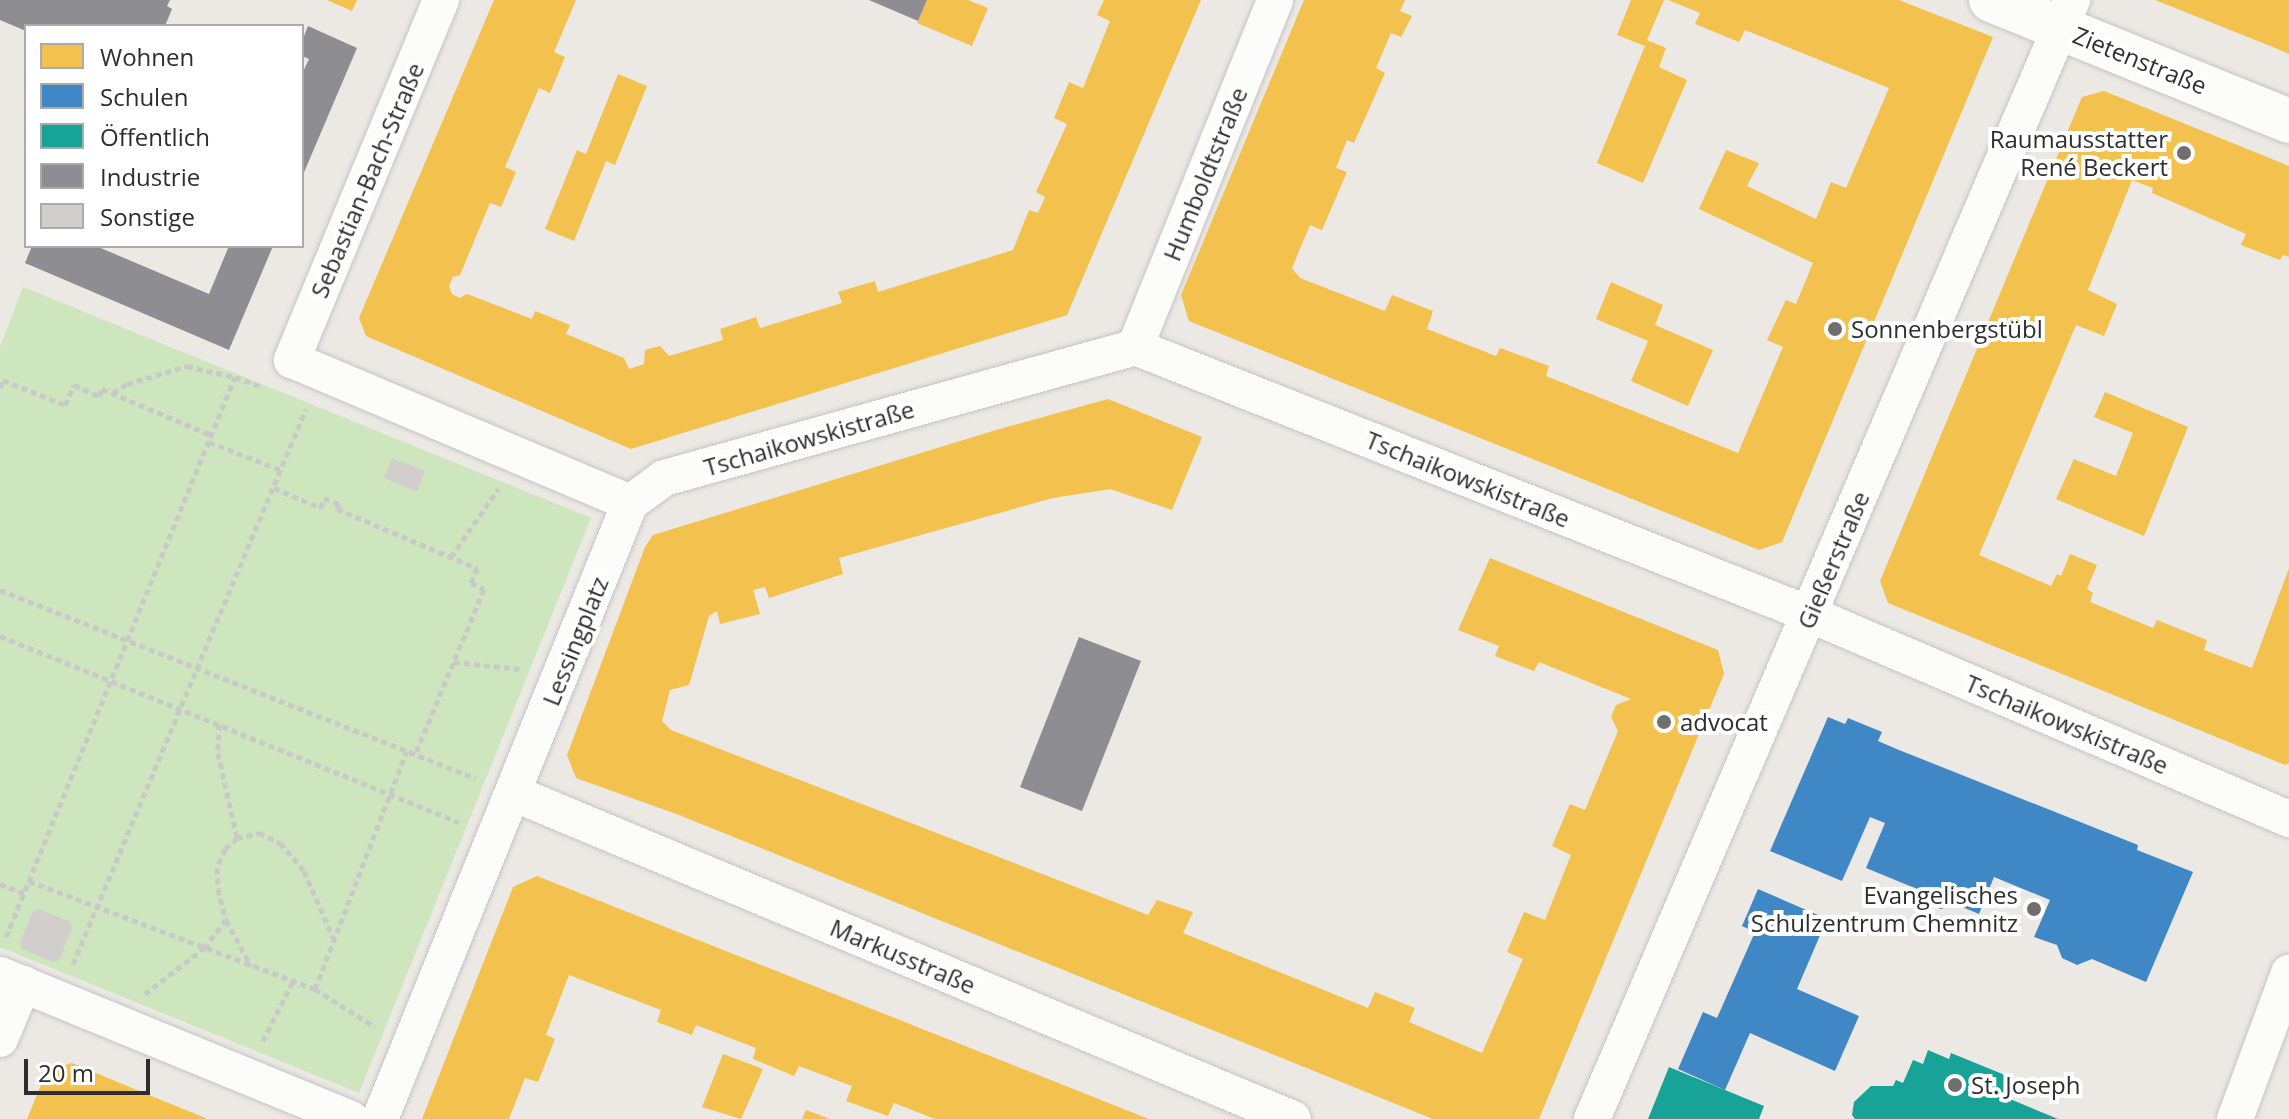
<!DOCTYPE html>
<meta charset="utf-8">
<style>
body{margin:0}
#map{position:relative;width:2289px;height:1119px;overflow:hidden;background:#ece8e4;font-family:"Open Sans",sans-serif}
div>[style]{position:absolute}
.green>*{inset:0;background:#cee6be}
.homes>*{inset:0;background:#f2c14e}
.schools>*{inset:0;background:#3f88c5}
.public>*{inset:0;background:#17a398}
.industry>*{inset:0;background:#8d8d92}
.building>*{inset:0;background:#d1cecb}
.path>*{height:5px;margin-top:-2.5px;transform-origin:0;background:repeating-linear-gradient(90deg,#c9c9c8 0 6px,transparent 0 10px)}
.roads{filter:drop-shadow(0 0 2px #c5c4c5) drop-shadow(0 0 2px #c5c4c5)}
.street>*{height:36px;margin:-18px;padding:0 18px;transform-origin:18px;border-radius:18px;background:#fcfcfb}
.secondary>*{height:44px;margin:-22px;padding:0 22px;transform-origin:22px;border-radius:22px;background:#fcfcfb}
.dots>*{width:22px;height:22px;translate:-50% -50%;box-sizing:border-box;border:4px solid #fff;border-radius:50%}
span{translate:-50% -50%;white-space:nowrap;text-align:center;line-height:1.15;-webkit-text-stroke:8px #fff;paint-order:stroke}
.street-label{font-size:24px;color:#2e2e2e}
.poi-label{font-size:24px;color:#2e2e2e}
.right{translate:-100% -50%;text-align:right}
.left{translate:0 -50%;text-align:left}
.legend{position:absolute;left:24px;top:24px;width:280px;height:224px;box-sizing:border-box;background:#fff;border:2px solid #ababab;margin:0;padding:10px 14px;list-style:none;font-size:24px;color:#2e2e2e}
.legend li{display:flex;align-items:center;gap:16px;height:40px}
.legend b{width:40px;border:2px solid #ababab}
.scale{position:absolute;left:24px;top:1059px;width:126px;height:36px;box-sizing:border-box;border:4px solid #2e2e2e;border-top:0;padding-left:10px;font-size:24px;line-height:28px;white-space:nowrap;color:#2e2e2e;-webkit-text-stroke:6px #fff;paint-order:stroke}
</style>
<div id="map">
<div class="green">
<i style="clip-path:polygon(23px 287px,591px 518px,359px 1093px,0 947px,0 347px)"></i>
</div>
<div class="homes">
<i style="clip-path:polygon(327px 0,357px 0,352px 11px)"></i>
<i style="clip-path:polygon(494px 0,576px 0,554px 52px,565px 57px,550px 93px,539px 88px,505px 167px,516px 172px,501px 207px,490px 203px,460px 275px,453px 277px,449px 286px,452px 294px,460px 298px,467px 294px,532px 319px,535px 311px,570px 325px,566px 334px,624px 358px,629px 369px,644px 364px,645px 350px,660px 346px,669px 356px,723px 340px,720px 329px,756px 317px,760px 328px,842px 303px,838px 292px,875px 281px,878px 292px,1013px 250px,1029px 210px,1038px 213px,1045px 197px,1036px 192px,1067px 124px,1054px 118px,1069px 82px,1083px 88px,1110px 21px,1097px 15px,1104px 0,1201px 0,1067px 315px,631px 449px,366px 336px,359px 318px)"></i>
<i style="clip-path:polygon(927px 0,968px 0,988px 8px,972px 46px,917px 23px)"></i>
<i style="clip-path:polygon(1304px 0,1405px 0,1400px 11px,1412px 16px,1401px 37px,1391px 33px,1376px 68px,1385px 73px,1354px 143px,1347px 140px,1336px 168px,1347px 172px,1322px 230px,1310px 225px,1292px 268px,1300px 278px,1385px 311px,1392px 295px,1433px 311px,1427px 329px,1496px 356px,1500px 348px,1549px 366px,1546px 376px,1738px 453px,1783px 347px,1767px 340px,1786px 300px,1796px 304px,1813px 263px,1699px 209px,1726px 150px,1759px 163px,1747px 186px,1816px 219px,1831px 182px,1846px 188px,1889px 88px,1745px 30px,1739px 42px,1695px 24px,1700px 13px,1668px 0,1899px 0,1993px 37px,1782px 542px,1759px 550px,1189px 321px,1181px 295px)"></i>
<i style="clip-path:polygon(1631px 0,1664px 0,1647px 40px,1666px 48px,1659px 67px,1687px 80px,1643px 183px,1597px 163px,1645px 46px,1617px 35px)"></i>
<i style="clip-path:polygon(2155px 0,2289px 0,2289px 54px,2273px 47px)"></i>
<i style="clip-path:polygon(618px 74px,647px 86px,615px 165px,606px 161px,574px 241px,545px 229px,577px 150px,586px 154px)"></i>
<i style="clip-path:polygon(2104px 91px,2289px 166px,2289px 257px,2283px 255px,2280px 260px,2241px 245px,2246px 234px,2152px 193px,2153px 188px,2132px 180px,2088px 290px,2117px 304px,2104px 336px,2076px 325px,1979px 555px,2051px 586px,2057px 574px,2061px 576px,2070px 554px,2097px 565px,2087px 589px,2093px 593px,2090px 602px,2153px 628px,2157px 620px,2207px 640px,2204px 650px,2252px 668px,2289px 568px,2289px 763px,2285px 765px,1888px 603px,1880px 581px,2082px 97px)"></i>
<i style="clip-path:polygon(1611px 282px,1663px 305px,1655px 325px,1713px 350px,1688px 406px,1631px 381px,1648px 341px,1596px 319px)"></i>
<i style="clip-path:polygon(2105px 392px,2188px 427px,2144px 536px,2056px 499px,2074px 459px,2116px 476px,2133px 433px,2094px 417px)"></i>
<i style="clip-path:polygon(1108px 399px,1202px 437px,1172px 510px,1110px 489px,1053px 498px,839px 558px,843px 574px,769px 598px,765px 587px,753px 590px,760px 614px,720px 624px,717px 611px,709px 616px,689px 685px,670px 690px,662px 721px,671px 730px,1148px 915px,1157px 900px,1193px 912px,1183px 933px,1368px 1008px,1375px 992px,1415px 1008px,1409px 1022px,1482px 1053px,1523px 959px,1507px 952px,1524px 912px,1545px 920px,1571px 855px,1552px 846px,1570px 804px,1585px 810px,1618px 731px,1611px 717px,1616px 705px,1631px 699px,1539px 662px,1534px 671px,1495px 656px,1499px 646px,1458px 630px,1490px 558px,1718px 650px,1724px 674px,1539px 1119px,1433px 1119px,679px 815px,576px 778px,567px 755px,645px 547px,653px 535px,996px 430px)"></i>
<i style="clip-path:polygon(537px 876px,751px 961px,1149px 1119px,935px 1119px,894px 1103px,888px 1116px,846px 1101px,852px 1086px,799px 1066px,794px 1076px,753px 1059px,756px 1048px,696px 1025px,692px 1035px,657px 1022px,661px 1010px,569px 975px,546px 1035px,555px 1039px,538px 1082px,525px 1078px,509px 1119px,422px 1119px,513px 887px)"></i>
<i style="clip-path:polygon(723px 1054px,763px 1069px,741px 1119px,702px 1107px)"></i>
<i style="clip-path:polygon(72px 1063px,144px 1093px,208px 1119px,27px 1119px,47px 1070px)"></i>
<i style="clip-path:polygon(806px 1110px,830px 1119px,802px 1119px)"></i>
</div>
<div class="schools">
<i style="clip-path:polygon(1828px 717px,1845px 724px,1848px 718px,1882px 732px,1878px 741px,1899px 750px,2138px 845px,2137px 850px,2193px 872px,2146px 982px,2092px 959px,2077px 965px,2062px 958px,2057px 945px,2034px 937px,2050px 900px,1994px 877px,1979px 914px,1955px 904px,1941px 909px,1927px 904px,1922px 891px,1866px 868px,1885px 823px,1870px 817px,1842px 881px,1770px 851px)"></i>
<i style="clip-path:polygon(1758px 889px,1827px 919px,1797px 989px,1859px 1016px,1835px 1071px,1750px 1033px,1725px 1090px,1678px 1069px,1703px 1012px,1717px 1018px,1755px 932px,1742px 926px)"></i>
</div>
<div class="public">
<i style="clip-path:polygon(1928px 1050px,1949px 1059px,1951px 1053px,2017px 1080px,2010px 1099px,2058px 1119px,1855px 1119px,1852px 1115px,1854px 1102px,1871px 1086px,1893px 1086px,1896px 1080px,1903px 1083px,1913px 1060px,1923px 1064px)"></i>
<i style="clip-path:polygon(1669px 1067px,1764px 1106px,1759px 1119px,1648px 1119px)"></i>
</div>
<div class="industry">
<i style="clip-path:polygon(0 0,170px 0,167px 6px,172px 9px,165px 26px,26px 26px,26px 31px,0 20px)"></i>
<i style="clip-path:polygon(869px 0,927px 0,918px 21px)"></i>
<i style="clip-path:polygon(308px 26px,357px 48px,302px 177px,302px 74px,309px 59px,302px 56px,302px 41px)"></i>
<i style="clip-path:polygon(32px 246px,96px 246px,209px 294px,229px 246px,273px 246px,229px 350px,25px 263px)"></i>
<i style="clip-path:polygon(1079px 637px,1141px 661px,1082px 811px,1020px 787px)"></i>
</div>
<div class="building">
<i style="clip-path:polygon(392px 458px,425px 471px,417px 492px,384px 478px)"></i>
<i style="clip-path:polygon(39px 909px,70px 922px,72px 928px,59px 960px,53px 962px,22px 949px,20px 942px,33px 911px)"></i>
</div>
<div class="path">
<i style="left:0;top:388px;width:9px;rotate:-69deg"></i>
<i style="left:3px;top:380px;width:67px;rotate:22deg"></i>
<i style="left:65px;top:405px;width:22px;rotate:-66deg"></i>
<i style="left:74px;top:385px;width:27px;rotate:24deg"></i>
<i style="left:99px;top:396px;width:8px;rotate:-67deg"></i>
<i style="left:102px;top:389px;width:118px;rotate:22.9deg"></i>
<i style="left:113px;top:393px;width:17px;rotate:-33deg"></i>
<i style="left:127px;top:384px;width:63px;rotate:-16.7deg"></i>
<i style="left:187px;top:366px;width:49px;rotate:12.9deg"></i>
<i style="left:209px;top:442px;width:77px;rotate:21.3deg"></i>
<i style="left:274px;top:488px;width:51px;rotate:23.1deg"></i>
<i style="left:321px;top:508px;width:10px;rotate:-73deg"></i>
<i style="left:324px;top:498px;width:16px;rotate:22deg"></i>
<i style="left:339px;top:504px;width:5px;rotate:112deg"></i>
<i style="left:337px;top:509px;width:152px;rotate:22.9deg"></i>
<i style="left:477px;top:568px;width:16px;rotate:112deg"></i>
<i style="left:471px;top:583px;width:14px;rotate:25deg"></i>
<i style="left:484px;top:589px;width:180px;rotate:112.6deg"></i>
<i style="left:451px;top:557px;width:83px;rotate:-55.3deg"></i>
<i style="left:0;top:590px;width:511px;rotate:21.59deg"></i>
<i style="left:0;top:636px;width:495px;rotate:22.1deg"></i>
<i style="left:454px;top:662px;width:66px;rotate:6.1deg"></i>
<i style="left:219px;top:724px;width:29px;rotate:92deg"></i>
<i style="left:218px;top:753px;width:87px;rotate:77.4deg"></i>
<i style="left:237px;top:838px;width:16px;rotate:137deg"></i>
<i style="left:225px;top:849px;width:21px;rotate:113deg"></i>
<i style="left:217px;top:868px;width:21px;rotate:87deg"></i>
<i style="left:218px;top:889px;width:32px;rotate:76deg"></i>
<i style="left:226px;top:920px;width:52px;rotate:61.5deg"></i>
<i style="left:237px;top:838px;width:23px;rotate:-13deg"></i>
<i style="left:259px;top:833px;width:23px;rotate:25deg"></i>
<i style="left:280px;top:843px;width:37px;rotate:49deg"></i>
<i style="left:304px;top:871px;width:75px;rotate:66.5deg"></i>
<i style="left:29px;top:881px;width:306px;rotate:20.7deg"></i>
<i style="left:315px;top:989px;width:255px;rotate:-68.9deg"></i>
<i style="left:0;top:884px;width:26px;rotate:21deg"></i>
<i style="left:6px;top:937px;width:605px;rotate:-67.76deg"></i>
<i style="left:235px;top:377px;width:29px;rotate:20deg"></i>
<i style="left:73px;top:964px;width:602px;rotate:-67.23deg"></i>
<i style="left:315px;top:989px;width:71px;rotate:32.3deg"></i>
<i style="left:145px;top:994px;width:75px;rotate:-37.9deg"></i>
<i style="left:204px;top:948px;width:36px;rotate:-52deg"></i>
<i style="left:263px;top:1041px;width:67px;rotate:-63.4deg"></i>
</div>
<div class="roads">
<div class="street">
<i style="left:441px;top:0;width:390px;rotate:112.5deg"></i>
<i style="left:292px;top:360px;width:367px;rotate:22.9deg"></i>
<i style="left:1135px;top:347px;width:374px;rotate:-68deg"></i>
<i style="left:630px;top:503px;width:42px;rotate:-36.3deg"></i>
<i style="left:664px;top:478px;width:489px;rotate:-15.5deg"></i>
<i style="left:1135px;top:347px;width:725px;rotate:21.61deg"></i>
<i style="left:1809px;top:614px;width:522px;rotate:23.13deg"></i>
<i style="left:513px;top:793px;width:845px;rotate:22.68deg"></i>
<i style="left:0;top:975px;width:379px;rotate:22.3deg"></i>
<i style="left:0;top:1039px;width:60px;rotate:-67.3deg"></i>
<i style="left:380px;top:1119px;width:665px;rotate:-67.91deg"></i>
<i style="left:1592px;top:1119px;width:1218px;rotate:-66.78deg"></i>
<i style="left:2235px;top:1119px;width:156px;rotate:-69.7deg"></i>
</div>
<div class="secondary">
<i style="left:1991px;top:0;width:322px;rotate:22.1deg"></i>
</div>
</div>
<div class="dots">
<i style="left:2184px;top:153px;background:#706f6e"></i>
<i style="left:1835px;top:329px;background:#706f6e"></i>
<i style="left:1664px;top:722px;background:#706f6e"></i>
<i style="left:2034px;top:909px;background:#706f6e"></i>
<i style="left:1955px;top:1085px;background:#706f6e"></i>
</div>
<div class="street-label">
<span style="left:2140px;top:60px;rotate:22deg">Zietenstraße</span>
<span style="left:1205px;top:174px;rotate:-68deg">Humboldtstraße</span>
<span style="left:367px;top:180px;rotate:-67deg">Sebastian-Bach-Straße</span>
<span style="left:809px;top:438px;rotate:-16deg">Tschaikowskistraße</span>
<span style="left:1468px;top:479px;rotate:22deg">Tschaikowskistraße</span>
<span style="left:1833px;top:560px;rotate:-67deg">Gießerstraße</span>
<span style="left:575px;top:641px;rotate:-68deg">Lessingplatz</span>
<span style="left:2067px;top:724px;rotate:23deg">Tschaikowskistraße</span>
<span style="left:903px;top:956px;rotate:23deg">Markusstraße</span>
</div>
<div class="poi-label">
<span class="right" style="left:2168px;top:153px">Raumausstatter<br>René Beckert</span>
<span class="left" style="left:1851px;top:329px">Sonnenbergstübl</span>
<span class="left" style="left:1680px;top:722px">advocat</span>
<span class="right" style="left:2018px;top:909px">Evangelisches<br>Schulzentrum Chemnitz</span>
<span class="left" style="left:1971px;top:1085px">St. Joseph</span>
</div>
<ul class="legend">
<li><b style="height:22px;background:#f2c14e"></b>Wohnen</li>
<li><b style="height:22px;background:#3f88c5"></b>Schulen</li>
<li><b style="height:22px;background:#17a398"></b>Öffentlich</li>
<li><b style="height:22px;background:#8d8d92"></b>Industrie</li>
<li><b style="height:22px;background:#d1cecb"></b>Sonstige</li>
</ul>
<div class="scale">20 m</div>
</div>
